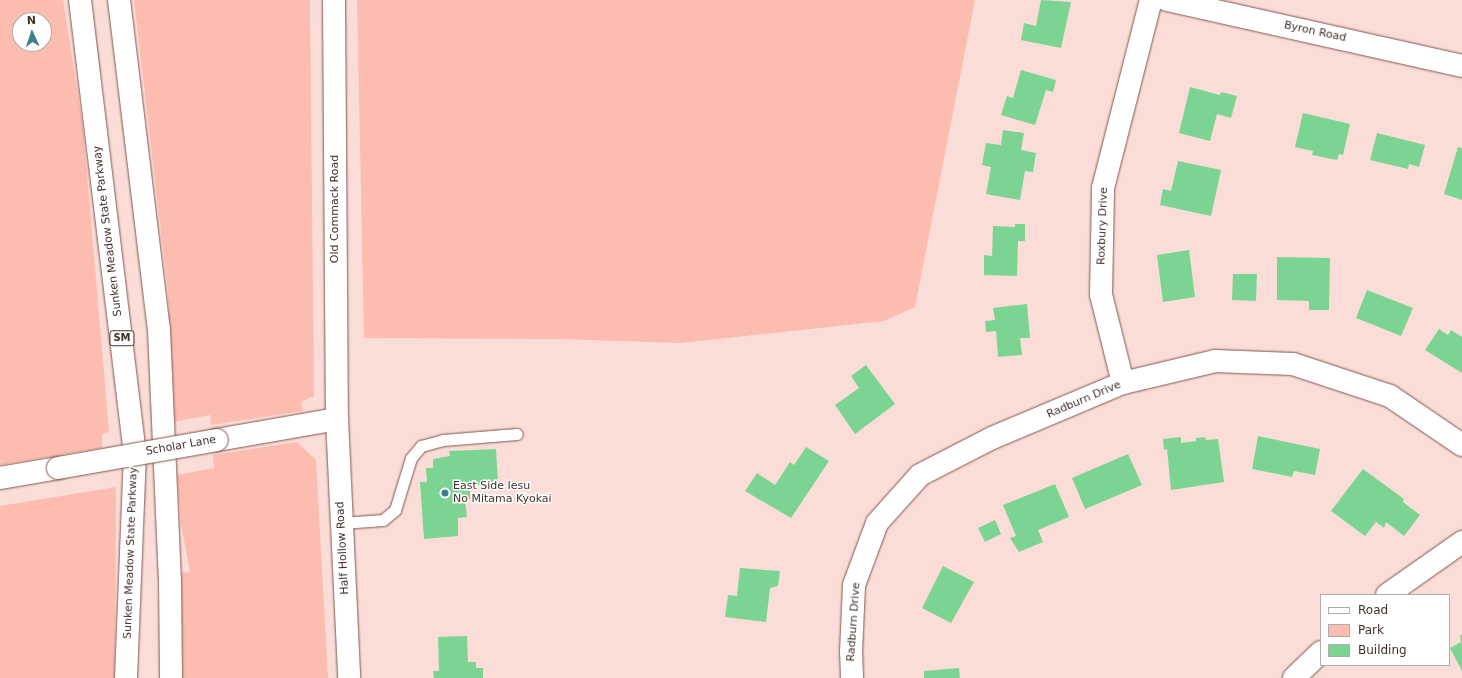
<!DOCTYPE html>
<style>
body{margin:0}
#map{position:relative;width:1462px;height:678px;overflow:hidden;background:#fbddd8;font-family:"DejaVu Sans",sans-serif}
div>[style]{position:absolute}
.green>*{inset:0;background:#fcbcb0}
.building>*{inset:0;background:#7cd492}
.roads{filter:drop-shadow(0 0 1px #80574f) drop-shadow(0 0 1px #80574f)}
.lane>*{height:11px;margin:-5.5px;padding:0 5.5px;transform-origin:5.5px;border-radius:5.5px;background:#fff}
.street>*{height:22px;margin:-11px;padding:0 11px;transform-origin:11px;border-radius:11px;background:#fff}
.secondary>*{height:22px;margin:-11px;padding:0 11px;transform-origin:11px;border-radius:11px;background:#fff}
.highway>*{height:22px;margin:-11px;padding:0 11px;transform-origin:11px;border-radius:11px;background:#fff}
.bridges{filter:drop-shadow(0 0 1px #80574f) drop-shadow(0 0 1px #80574f)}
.secondary-bridge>*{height:22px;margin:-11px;padding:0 11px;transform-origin:11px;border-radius:11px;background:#fff}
.dots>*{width:11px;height:11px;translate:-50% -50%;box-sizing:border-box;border:2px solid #fff;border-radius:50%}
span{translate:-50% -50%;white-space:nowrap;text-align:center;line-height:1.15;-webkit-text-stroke:3px #fff;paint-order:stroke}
.shield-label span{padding:1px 3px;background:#fff;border:1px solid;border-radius:3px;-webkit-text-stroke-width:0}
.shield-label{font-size:10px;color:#42302c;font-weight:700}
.street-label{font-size:11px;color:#42302c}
.poi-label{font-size:11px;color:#42302c}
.left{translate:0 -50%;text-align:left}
.legend{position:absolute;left:1320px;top:594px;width:130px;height:72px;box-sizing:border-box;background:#fff;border:1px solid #b3acab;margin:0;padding:5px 7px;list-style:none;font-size:12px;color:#42302c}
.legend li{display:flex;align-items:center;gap:8px;height:20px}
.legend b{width:20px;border:1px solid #b3acab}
.north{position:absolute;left:12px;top:12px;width:40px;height:40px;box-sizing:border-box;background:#fff;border:1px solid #b3acab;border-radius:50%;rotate:357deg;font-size:11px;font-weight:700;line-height:16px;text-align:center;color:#42302c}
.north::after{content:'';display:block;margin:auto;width:14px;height:18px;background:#3b818d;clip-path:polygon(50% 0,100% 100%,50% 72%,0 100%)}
</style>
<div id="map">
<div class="green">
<i style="clip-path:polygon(evenodd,0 0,63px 0,83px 126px,109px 432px,102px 434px,102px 448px,0 465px,0 0,20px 20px,44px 20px,44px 44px,20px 44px,20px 20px)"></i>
<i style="clip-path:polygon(134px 0,310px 0,314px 397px,310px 397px,301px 403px,303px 411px,211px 425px,210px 415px,173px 422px,168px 292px)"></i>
<i style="clip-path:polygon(357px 0,975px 0,915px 307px,884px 321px,680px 343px,560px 339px,364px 338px)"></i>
<i style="clip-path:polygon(297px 442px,316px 460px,328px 678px,180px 678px,179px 573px,190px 572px,181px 524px,177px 475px,214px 468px,213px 455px)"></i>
<i style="clip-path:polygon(116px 487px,115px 678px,0 678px,0 506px)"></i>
</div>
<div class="building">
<i style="clip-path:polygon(1041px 0,1071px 2px,1061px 48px,1021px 40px,1024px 23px,1036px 26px)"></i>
<i style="clip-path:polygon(1021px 70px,1056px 80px,1053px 92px,1046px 90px,1035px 125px,1001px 115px,1007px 96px,1013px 98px)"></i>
<i style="clip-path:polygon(1190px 87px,1220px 95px,1221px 92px,1237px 96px,1231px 118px,1217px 114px,1210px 141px,1179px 133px)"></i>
<i style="clip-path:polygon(1303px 113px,1350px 124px,1343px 155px,1339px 154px,1337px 160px,1312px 155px,1313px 151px,1295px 147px)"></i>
<i style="clip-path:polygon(1003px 130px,1024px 133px,1021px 150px,1036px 153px,1033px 172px,1025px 171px,1020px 200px,986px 194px,991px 167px,982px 165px,986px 143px,1001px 145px)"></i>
<i style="clip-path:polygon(1377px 133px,1425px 145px,1419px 167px,1409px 164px,1408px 169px,1370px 160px)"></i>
<i style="clip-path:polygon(1458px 147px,1462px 148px,1462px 200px,1444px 194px)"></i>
<i style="clip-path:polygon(1178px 161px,1221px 170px,1211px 216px,1160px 205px,1163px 189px,1171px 191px)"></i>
<i style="clip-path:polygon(1015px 224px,1025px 224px,1025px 241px,1018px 241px,1017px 276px,984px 275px,984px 255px,992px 256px,993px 226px,1015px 227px)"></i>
<i style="clip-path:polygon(1189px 250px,1195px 297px,1163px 302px,1157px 255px)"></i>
<i style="clip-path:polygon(1277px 257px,1330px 258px,1329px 310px,1309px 310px,1309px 301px,1277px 300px)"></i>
<i style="clip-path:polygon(1233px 274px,1257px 274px,1256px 301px,1232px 300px)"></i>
<i style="clip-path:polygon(1367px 290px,1413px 308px,1401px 336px,1356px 318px)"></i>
<i style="clip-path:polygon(1027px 304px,1030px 338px,1020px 338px,1022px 355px,998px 357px,996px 331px,986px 332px,985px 321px,995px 320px,993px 308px)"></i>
<i style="clip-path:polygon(1439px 329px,1448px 335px,1451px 330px,1462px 337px,1462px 373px,1425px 350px)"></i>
<i style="clip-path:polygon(866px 365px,895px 404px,855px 434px,835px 405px,859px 388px,851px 376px)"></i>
<i style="clip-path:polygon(1258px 436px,1320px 449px,1315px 475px,1294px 471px,1292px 477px,1252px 469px)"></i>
<i style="clip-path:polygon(1181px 437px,1181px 443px,1196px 441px,1196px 438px,1205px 437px,1206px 440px,1218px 439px,1224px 482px,1171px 490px,1167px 449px,1164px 450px,1163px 439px)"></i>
<i style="clip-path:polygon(806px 447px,829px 461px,791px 518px,745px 491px,757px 473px,775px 485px,790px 462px,794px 465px)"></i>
<i style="clip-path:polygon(496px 449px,498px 483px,470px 486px,470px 499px,465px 500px,467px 517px,458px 518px,458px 536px,424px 539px,420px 482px,427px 482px,426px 468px,433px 468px,433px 459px,450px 456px,449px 451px)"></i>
<i style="clip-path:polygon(1128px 454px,1142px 485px,1085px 509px,1072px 478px)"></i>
<i style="clip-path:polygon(1363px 469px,1404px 499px,1403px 502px,1420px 515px,1404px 536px,1386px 522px,1384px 528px,1376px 522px,1365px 536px,1331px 511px)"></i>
<i style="clip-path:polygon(1055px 484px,1069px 517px,1038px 530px,1043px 542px,1019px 552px,1010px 538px,1016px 536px,1003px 505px)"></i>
<i style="clip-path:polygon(995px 520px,1001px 534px,985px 542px,978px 528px)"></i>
<i style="clip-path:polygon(943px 566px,974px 582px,951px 623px,922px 608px)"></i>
<i style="clip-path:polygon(740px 568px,780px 571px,778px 586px,770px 588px,766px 622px,725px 617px,728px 595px,737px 596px)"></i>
<i style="clip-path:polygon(1462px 634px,1462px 671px,1450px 648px,1461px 642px,1460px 636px)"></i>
<i style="clip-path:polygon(467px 636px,468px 662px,476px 662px,476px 668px,483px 668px,483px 678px,434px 678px,433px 671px,439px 671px,438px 637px)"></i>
<i style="clip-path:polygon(959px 668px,960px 678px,924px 678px,924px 671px)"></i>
</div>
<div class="roads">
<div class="lane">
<i style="left:342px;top:523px;width:41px;rotate:-4.2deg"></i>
<i style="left:383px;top:520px;width:16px;rotate:-40deg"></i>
<i style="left:395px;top:510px;width:54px;rotate:-72.9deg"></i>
<i style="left:411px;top:458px;width:16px;rotate:-50deg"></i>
<i style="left:421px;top:446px;width:23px;rotate:-15deg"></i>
<i style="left:443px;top:440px;width:74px;rotate:-4.6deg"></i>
</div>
<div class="street">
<i style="left:1167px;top:0;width:302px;rotate:12.6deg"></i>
<i style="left:1123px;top:383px;width:91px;rotate:-104deg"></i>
<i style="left:1101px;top:295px;width:107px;rotate:-88.9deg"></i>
<i style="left:1103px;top:188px;width:194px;rotate:-75.7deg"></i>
<i style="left:1387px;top:595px;width:92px;rotate:-35.2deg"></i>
<i style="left:852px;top:678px;width:26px;rotate:-92deg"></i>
<i style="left:851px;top:652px;width:67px;rotate:-87.4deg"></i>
<i style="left:854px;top:585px;width:66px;rotate:-69.6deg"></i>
<i style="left:877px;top:523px;width:64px;rotate:-48.1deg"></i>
<i style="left:920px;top:475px;width:81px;rotate:-27.2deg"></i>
<i style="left:992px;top:438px;width:142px;rotate:-22.8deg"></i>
<i style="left:1123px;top:383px;width:95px;rotate:-13.4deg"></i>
<i style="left:1215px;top:361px;width:78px;rotate:2.2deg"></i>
<i style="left:1293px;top:364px;width:102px;rotate:18.3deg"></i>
<i style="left:1390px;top:396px;width:87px;rotate:34.2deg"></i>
<i style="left:1294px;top:678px;width:37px;rotate:-44deg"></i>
</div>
<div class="secondary">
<i style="left:334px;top:0;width:419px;rotate:89.6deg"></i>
<i style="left:337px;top:419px;width:259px;rotate:87.3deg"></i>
<i style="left:217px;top:440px;width:122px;rotate:-9.9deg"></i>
<i style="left:0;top:478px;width:59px;rotate:-9.8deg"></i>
</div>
<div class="highway">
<i style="left:80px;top:0;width:456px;rotate:83.1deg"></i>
<i style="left:135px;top:453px;width:225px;rotate:92.3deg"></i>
<i style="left:119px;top:0;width:332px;rotate:83.1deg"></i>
<i style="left:159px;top:330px;width:249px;rotate:87.5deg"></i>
<i style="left:170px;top:579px;width:99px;rotate:89.4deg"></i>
</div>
</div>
<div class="bridges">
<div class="secondary-bridge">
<i style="left:58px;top:468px;width:161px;rotate:-10deg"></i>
</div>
</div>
<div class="dots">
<i style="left:445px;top:493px;background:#3b818d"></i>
</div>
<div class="shield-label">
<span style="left:122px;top:338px">SM</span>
</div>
<div class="street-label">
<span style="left:1315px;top:32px;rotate:12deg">Byron Road</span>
<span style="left:335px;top:209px;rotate:-90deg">Old Commack Road</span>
<span style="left:1103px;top:226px;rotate:-88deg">Roxbury Drive</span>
<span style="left:108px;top:231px;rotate:-97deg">Sunken Meadow State Parkway</span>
<span style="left:1084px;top:400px;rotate:-23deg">Radburn Drive</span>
<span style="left:181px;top:446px;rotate:-10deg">Scholar Lane</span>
<span style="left:343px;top:548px;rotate:-93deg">Half Hollow Road</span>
<span style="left:131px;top:553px;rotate:-88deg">Sunken Meadow State Parkway</span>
<span style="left:854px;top:622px;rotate:-86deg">Radburn Drive</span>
</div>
<div class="poi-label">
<span class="left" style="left:453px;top:493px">East Side Iesu<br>No Mitama Kyokai</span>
</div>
<ul class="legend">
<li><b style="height:5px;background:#fff"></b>Road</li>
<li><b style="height:11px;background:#fcbcb0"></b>Park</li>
<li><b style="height:11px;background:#7cd492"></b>Building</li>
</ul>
<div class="north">N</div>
</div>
